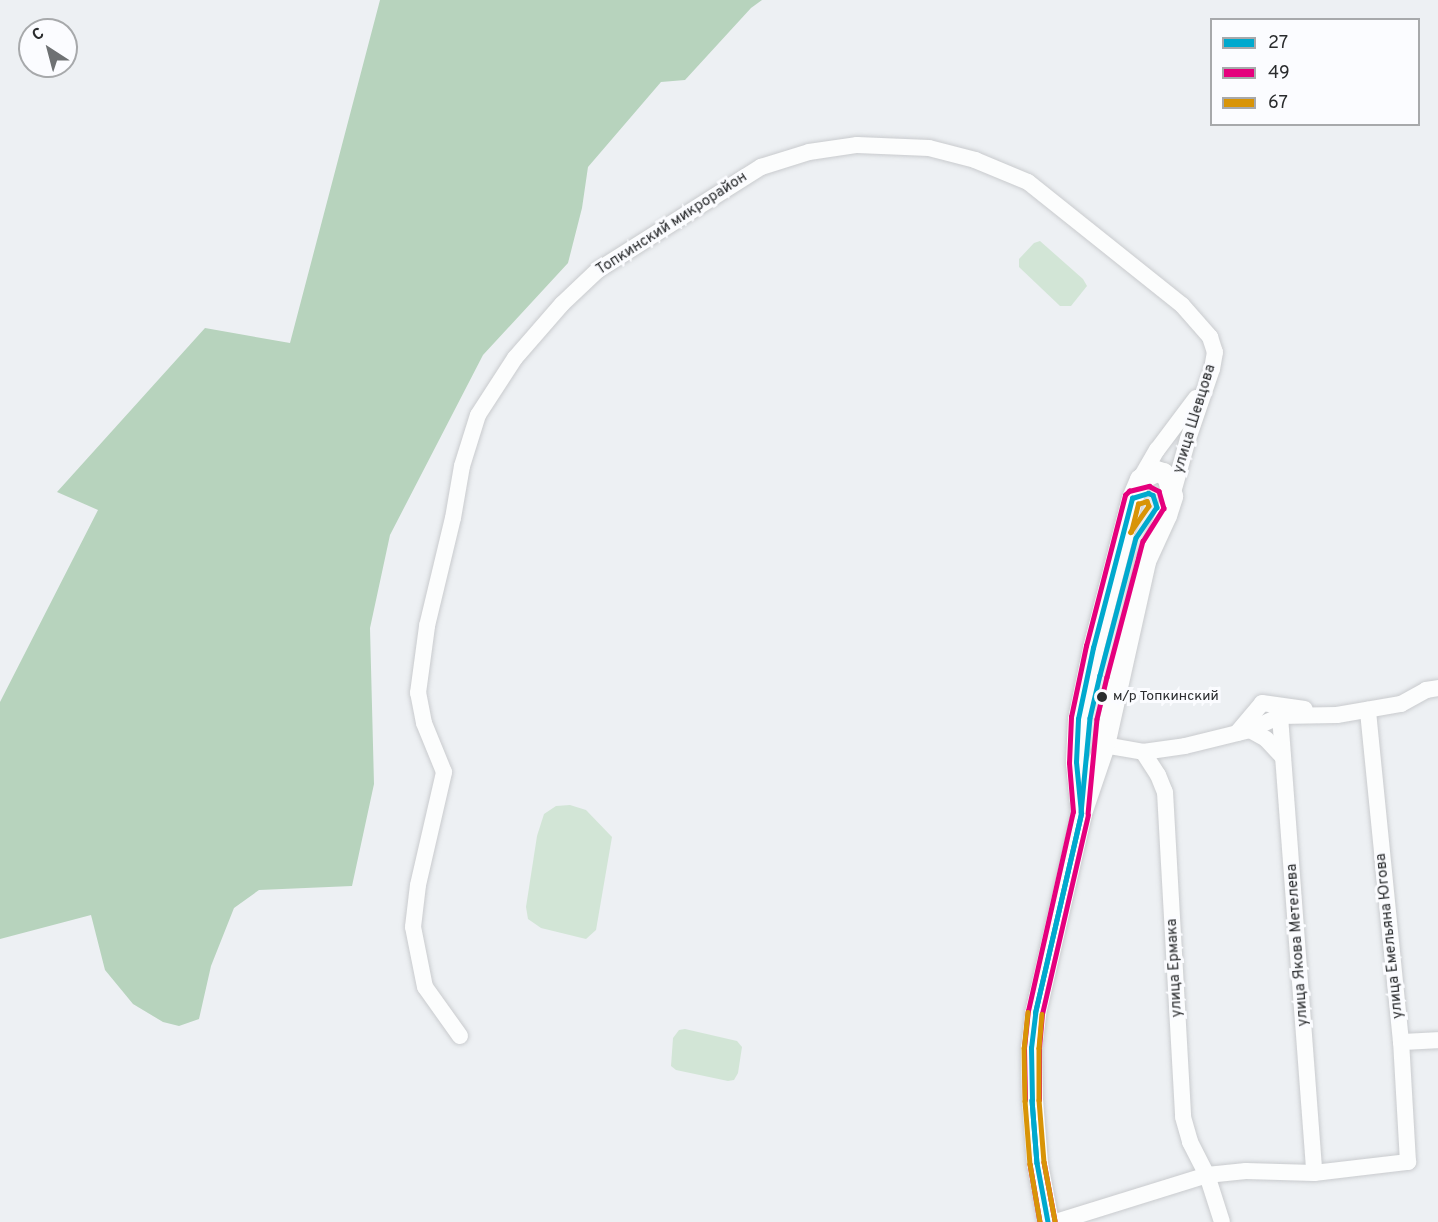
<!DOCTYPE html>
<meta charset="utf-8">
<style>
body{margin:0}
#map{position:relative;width:1438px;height:1222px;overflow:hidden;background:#edf0f3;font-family:Overpass,sans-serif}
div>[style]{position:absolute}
.green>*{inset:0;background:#d2e5d6}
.forest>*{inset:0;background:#b7d3bd}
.roads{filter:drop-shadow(0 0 2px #c9cbce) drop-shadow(0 0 2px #c9cbce)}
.minor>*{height:16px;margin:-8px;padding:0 8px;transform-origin:8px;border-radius:8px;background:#fcfdfd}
.major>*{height:21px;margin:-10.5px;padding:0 10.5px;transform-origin:10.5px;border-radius:10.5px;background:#fcfdfd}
.bus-1>*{height:4.5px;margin:-2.25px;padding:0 2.25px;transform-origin:2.25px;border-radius:2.25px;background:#00a9ce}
.bus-2>*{height:4.5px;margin:-2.25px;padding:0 2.25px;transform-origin:2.25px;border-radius:2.25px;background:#e5007d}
.bus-3>*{height:4.5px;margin:-2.25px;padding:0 2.25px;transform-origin:2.25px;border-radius:2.25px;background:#d89407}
.dots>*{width:16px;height:16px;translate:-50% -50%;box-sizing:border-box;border:3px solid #fbfcff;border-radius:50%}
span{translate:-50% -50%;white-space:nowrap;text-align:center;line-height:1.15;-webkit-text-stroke:6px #fbfcff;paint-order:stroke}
.bus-label{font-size:14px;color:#2a2c2e}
.left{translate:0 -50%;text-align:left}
.street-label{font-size:15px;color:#2a2c2e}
.legend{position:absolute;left:1210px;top:18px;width:210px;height:108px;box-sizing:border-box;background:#fbfcff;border:2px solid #a7a9ab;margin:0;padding:8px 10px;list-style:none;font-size:18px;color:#2a2c2e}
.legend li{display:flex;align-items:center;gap:12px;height:30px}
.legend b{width:30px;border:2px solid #a7a9ab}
.north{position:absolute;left:18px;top:18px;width:60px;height:60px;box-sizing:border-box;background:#fbfcff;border:2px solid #a7a9ab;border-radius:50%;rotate:324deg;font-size:16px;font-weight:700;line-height:24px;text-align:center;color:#2a2c2e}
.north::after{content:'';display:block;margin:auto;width:21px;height:27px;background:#6e7173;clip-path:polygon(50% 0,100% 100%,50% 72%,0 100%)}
</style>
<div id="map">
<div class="green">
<i style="clip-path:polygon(1040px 241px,1083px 279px,1087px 286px,1071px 306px,1060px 306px,1019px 267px,1019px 259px,1034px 243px)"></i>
<i style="clip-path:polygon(570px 805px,586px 810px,612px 837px,596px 930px,586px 939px,541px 928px,528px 919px,526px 907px,537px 836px,544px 814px,556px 806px)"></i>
<i style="clip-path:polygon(685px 1029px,737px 1041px,742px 1047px,738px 1073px,734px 1080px,728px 1081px,676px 1070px,671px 1066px,673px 1038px,679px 1030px)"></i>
</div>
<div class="forest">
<i style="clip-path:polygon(380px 0,762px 0,751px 8px,685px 80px,661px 82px,588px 167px,582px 208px,568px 263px,483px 355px,390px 535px,370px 628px,374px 784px,352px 886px,259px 890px,234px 908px,211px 966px,199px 1019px,179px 1026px,163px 1022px,133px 1004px,105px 970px,91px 915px,0 939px,0 702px,98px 510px,57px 492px,205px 328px,290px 343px)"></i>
</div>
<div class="roads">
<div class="minor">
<i style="left:1140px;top:479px;width:34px;rotate:-60deg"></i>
<i style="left:1157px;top:450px;width:65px;rotate:-53.1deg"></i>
<i style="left:1280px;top:716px;width:458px;rotate:85.7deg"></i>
<i style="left:1250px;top:730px;width:18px;rotate:29deg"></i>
<i style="left:1266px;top:739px;width:25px;rotate:47deg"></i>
<i style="left:1237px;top:733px;width:39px;rotate:-50deg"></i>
<i style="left:1262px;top:703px;width:43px;rotate:7.9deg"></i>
<i style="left:1104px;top:745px;width:40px;rotate:10deg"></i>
<i style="left:1143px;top:752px;width:27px;rotate:57deg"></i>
<i style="left:1158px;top:775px;width:18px;rotate:68deg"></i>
<i style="left:1165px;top:792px;width:325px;rotate:86.8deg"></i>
<i style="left:1183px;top:1117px;width:26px;rotate:74deg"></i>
<i style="left:1190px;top:1142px;width:37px;rotate:63deg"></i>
<i style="left:1207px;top:1175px;width:49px;rotate:72.3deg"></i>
<i style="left:1143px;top:752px;width:42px;rotate:-8.1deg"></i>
<i style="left:1185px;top:746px;width:67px;rotate:-13.8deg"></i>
<i style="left:1250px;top:730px;width:33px;rotate:-25deg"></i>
<i style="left:1280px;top:716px;width:57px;rotate:-1deg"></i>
<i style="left:1337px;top:715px;width:65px;rotate:-9.8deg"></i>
<i style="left:1401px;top:704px;width:29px;rotate:-29deg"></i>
<i style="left:1426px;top:690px;width:12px;rotate:-9deg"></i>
<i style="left:460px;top:1036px;width:60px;rotate:-125.5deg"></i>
<i style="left:425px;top:987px;width:61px;rotate:-101.3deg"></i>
<i style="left:413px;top:927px;width:42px;rotate:-83.2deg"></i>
<i style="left:418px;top:885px;width:116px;rotate:-77deg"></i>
<i style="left:444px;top:772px;width:53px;rotate:-112.2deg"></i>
<i style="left:424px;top:723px;width:31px;rotate:-101deg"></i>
<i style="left:418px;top:693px;width:68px;rotate:-82.3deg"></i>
<i style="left:427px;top:626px;width:111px;rotate:-76.5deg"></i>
<i style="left:453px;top:518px;width:53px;rotate:-80.2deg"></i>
<i style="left:462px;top:466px;width:53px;rotate:-72.6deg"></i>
<i style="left:478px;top:415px;width:68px;rotate:-57deg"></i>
<i style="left:515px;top:358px;width:72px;rotate:-49deg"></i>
<i style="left:562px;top:304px;width:50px;rotate:-43.4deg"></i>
<i style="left:598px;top:270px;width:193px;rotate:-32.3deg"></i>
<i style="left:761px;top:167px;width:50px;rotate:-17.4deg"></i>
<i style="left:809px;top:152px;width:49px;rotate:-8.3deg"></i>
<i style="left:857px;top:145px;width:72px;rotate:2.4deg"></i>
<i style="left:929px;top:148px;width:48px;rotate:14.6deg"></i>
<i style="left:975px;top:160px;width:57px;rotate:22.5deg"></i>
<i style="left:1028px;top:182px;width:197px;rotate:38.6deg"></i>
<i style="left:1182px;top:305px;width:43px;rotate:48.8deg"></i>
<i style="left:1210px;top:337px;width:16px;rotate:72deg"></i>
<i style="left:1215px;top:352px;width:17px;rotate:100deg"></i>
<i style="left:1212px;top:369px;width:74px;rotate:108.9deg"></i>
<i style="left:1188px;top:439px;width:59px;rotate:105.7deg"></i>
<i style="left:1401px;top:1042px;width:37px;rotate:-3deg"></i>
<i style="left:1056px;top:1222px;width:158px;rotate:-17.3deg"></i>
<i style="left:1207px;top:1175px;width:39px;rotate:-6deg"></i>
<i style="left:1246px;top:1171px;width:68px;rotate:1.7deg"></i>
<i style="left:1314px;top:1173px;width:95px;rotate:-6.7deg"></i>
<i style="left:1408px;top:1162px;width:120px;rotate:-93.3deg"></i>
<i style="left:1401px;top:1042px;width:334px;rotate:-95.7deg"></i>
</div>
<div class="major">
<i style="left:1048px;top:1222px;width:60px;rotate:-100.6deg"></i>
<i style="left:1037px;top:1163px;width:63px;rotate:-94.5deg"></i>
<i style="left:1032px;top:1100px;width:52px;rotate:-91.1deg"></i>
<i style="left:1031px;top:1048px;width:35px;rotate:-83deg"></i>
<i style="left:1035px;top:1013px;width:205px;rotate:-77deg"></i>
<i style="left:1081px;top:813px;width:72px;rotate:-71.3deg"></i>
<i style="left:1104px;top:745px;width:189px;rotate:-77.4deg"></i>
<i style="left:1145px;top:561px;width:51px;rotate:-65.5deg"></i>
<i style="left:1166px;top:515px;width:20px;rotate:-72deg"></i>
<i style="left:1172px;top:496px;width:18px;rotate:-103deg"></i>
<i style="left:1168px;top:478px;width:7px;rotate:-135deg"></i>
<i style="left:1163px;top:473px;width:7px;rotate:-164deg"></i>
<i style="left:1156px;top:471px;width:18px;rotate:153deg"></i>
<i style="left:1140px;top:479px;width:21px;rotate:113deg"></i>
<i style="left:1132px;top:498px;width:155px;rotate:104.6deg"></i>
<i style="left:1093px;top:648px;width:73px;rotate:101.9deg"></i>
<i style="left:1078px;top:719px;width:43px;rotate:92.7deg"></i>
<i style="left:1076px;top:762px;width:51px;rotate:84.4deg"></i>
</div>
</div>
<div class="bus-1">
<i style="left:1148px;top:493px;width:5px;rotate:22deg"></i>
<i style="left:1153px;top:495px;width:13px;rotate:72deg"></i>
<i style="left:1157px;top:507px;width:37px;rotate:124deg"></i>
<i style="left:1136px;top:538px;width:142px;rotate:104.7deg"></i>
<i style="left:1100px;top:675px;width:44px;rotate:103.1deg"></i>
<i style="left:1090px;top:718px;width:95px;rotate:95.4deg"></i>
<i style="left:1081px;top:813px;width:51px;rotate:-95.6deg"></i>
<i style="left:1076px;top:762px;width:43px;rotate:-87.3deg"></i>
<i style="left:1078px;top:719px;width:73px;rotate:-78.1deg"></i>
<i style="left:1093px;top:648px;width:155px;rotate:-75.4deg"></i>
<i style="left:1132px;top:498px;width:17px;rotate:-17deg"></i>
<i style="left:1035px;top:1013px;width:205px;rotate:-77deg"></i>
<i style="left:1035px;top:1013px;width:205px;rotate:-77deg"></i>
<i style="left:1032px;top:1100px;width:63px;rotate:85.5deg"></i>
<i style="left:1032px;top:1100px;width:63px;rotate:85.5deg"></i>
<i style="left:1032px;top:1100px;width:52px;rotate:-91.1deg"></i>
<i style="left:1031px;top:1048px;width:35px;rotate:-83deg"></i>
<i style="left:1037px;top:1163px;width:60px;rotate:79.4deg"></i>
</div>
<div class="bus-2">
<i style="left:1025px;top:1100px;width:52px;rotate:-91.1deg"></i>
<i style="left:1024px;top:1048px;width:37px;rotate:-84deg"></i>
<i style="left:1028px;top:1011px;width:204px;rotate:-77.3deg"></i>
<i style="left:1073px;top:812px;width:49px;rotate:-94.7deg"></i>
<i style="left:1069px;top:763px;width:46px;rotate:-87.5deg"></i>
<i style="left:1071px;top:717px;width:73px;rotate:-78.1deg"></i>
<i style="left:1086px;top:646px;width:156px;rotate:-75.5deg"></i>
<i style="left:1125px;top:495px;width:6px;rotate:-45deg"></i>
<i style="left:1129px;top:491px;width:21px;rotate:-14deg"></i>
<i style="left:1149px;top:486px;width:11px;rotate:27deg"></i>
<i style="left:1159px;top:491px;width:18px;rotate:74deg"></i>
<i style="left:1164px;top:508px;width:39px;rotate:122deg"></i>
<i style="left:1143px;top:541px;width:141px;rotate:104.8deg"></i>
<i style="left:1107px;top:677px;width:43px;rotate:103.4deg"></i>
<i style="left:1097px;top:719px;width:95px;rotate:95.4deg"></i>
<i style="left:1039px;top:1100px;width:52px;rotate:-90deg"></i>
<i style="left:1039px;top:1048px;width:34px;rotate:-85deg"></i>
<i style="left:1042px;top:1014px;width:204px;rotate:-77deg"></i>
<i style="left:1044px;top:1162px;width:60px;rotate:79.4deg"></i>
<i style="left:1030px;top:1164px;width:59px;rotate:80.2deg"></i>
</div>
<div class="bus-3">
<i style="left:1147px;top:501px;width:5px;rotate:68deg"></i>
<i style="left:1149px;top:506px;width:32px;rotate:125deg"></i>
<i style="left:1131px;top:532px;width:29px;rotate:-76deg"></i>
<i style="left:1138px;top:504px;width:9px;rotate:-18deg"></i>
<i style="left:1028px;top:1012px;width:36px;rotate:96deg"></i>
<i style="left:1024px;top:1048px;width:53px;rotate:88.9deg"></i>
<i style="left:1025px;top:1101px;width:63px;rotate:85.5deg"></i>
<i style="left:1030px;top:1164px;width:59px;rotate:80.2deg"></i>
<i style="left:1042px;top:1014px;width:34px;rotate:95deg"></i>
<i style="left:1039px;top:1048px;width:52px;rotate:90deg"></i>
<i style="left:1039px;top:1100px;width:62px;rotate:85.4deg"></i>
<i style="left:1044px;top:1162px;width:60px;rotate:79.4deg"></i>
</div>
<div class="dots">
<i style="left:1102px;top:697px;background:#2a2c2e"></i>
</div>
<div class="bus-label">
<span class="left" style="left:1113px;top:697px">м/р Топкинский</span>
</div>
<div class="street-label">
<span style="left:672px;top:224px;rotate:-33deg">Топкинский микрорайон</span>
<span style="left:1195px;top:419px;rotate:-73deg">улица Шевцова</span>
<span style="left:1390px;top:936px;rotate:-96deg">улица Емельяна Югова</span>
<span style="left:1298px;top:945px;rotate:-94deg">улица Якова Метелева</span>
<span style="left:1175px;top:968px;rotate:-93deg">улица Ермака</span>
</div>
<ul class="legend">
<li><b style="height:8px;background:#00a9ce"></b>27</li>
<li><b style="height:8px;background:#e5007d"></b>49</li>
<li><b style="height:8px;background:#d89407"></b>67</li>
</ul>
<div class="north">С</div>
</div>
